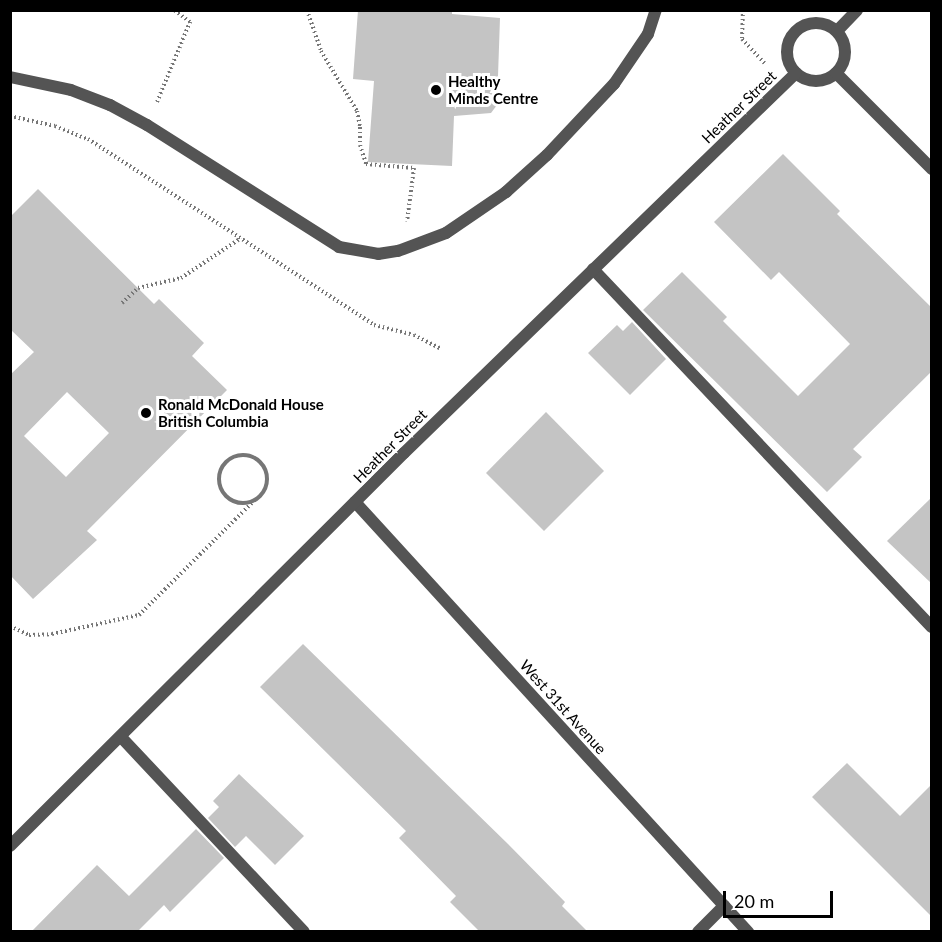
<!DOCTYPE html>
<style>
body{margin:0}
#map{position:relative;width:942px;height:942px;overflow:hidden;background:#fff;font-family:Lato,sans-serif}
div>[style]{position:absolute}
.building>*{inset:0;background:#c4c4c4}
.path>*{height:4px;margin-top:-2px;transform-origin:0;background:repeating-linear-gradient(90deg,#767676 0 1.5px,transparent 0 4.5px)}
.path>.ring{margin:-2px;padding:0;box-sizing:content-box;background:none;border:4px solid #767676;border-radius:50%}
.service>*{height:12px;margin:-6px;padding:0 6px;transform-origin:6px;border-radius:6px;background:#545454}
.minor>*{height:12px;margin:-6px;padding:0 6px;transform-origin:6px;border-radius:6px;background:#545454}
.minor>.ring{margin:-6px;padding:0;box-sizing:content-box;background:none;border:12px solid #545454;border-radius:50%}
.dots>*{width:16px;height:16px;translate:-50% -50%;box-sizing:border-box;border:3px solid #fff;border-radius:50%}
span{translate:-50% -50%;white-space:nowrap;text-align:center;line-height:1.15;-webkit-text-stroke:6px #fff;paint-order:stroke}
.poi-label{font-size:15px;color:#000;font-weight:700}
.left{translate:0 -50%;text-align:left}
.street-label{font-size:15px;color:#000}
.frame{position:absolute;inset:0;border:12px solid #000;pointer-events:none}
.scale{position:absolute;left:723px;top:891px;width:110px;height:27px;box-sizing:border-box;border:3px solid #000;border-top:0;padding-left:8px;font-size:18px;line-height:21px;white-space:nowrap;color:#000;-webkit-text-stroke:4px #fff;paint-order:stroke}
</style>
<div id="map">
<div class="building">
<i style="clip-path:polygon(358px 10px,452px 10px,452px 14px,500px 18px,497px 105px,491px 113px,454px 116px,452px 166px,368px 162px,374px 81px,353px 79px)"></i>
<i style="clip-path:polygon(783px 154px,840px 211px,837px 214px,932px 308px,932px 371px,853px 449px,862px 457px,827px 492px,643px 310px,682px 272px,727px 317px,723px 321px,798px 396px,850px 344px,779px 272px,771px 280px,714px 222px)"></i>
<i style="clip-path:polygon(evenodd,38px 189px,154px 304px,159px 299px,204px 343px,192px 356px,227px 390px,87px 531px,97px 540px,33px 599px,10px 575px,10px 375px,34px 352px,10px 329px,10px 217px,38px 189px,67px 392px,109px 433px,66px 477px,24px 436px,67px 392px)"></i>
<i style="clip-path:polygon(632px 322px,666px 359px,630px 395px,588px 353px,617px 325px,623px 331px)"></i>
<i style="clip-path:polygon(546px 412px,604px 471px,544px 531px,486px 473px)"></i>
<i style="clip-path:polygon(932px 497px,932px 584px,887px 541px)"></i>
<i style="clip-path:polygon(303px 644px,508px 844px,565px 902px,562px 906px,588px 932px,480px 932px,450px 902px,456px 896px,399px 838px,406px 831px,260px 687px)"></i>
<i style="clip-path:polygon(847px 763px,900px 816px,932px 784px,932px 917px,812px 797px)"></i>
<i style="clip-path:polygon(239px 774px,304px 836px,275px 865px,246px 836px,235px 847px,208px 818px,219px 807px,213px 801px)"></i>
<i style="clip-path:polygon(196px 829px,224px 858px,170px 912px,164px 905px,137px 932px,31px 932px,97px 865px,129px 896px)"></i>
</div>
<div class="path">
<i style="left:307px;top:10px;width:43px;rotate:71.1deg"></i>
<i style="left:321px;top:51px;width:70px;rotate:59deg"></i>
<i style="left:357px;top:111px;width:16px;rotate:79deg"></i>
<i style="left:360px;top:127px;width:18px;rotate:90deg"></i>
<i style="left:360px;top:145px;width:20px;rotate:72deg"></i>
<i style="left:366px;top:164px;width:48px;rotate:4.8deg"></i>
<i style="left:414px;top:168px;width:54px;rotate:97.4deg"></i>
<i style="left:743px;top:10px;width:29px;rotate:92deg"></i>
<i style="left:742px;top:39px;width:33px;rotate:47deg"></i>
<i style="left:157px;top:102px;width:87px;rotate:-67.6deg"></i>
<i style="left:190px;top:22px;width:20px;rotate:-143deg"></i>
<i style="left:10px;top:116px;width:46px;rotate:12.5deg"></i>
<i style="left:55px;top:126px;width:35px;rotate:22deg"></i>
<i style="left:88px;top:139px;width:341px;rotate:33deg"></i>
<i style="left:374px;top:325px;width:41px;rotate:14deg"></i>
<i style="left:414px;top:335px;width:30px;rotate:27deg"></i>
<i style="left:122px;top:303px;width:22px;rotate:-43deg"></i>
<i style="left:138px;top:288px;width:44px;rotate:-13.1deg"></i>
<i style="left:181px;top:278px;width:72px;rotate:-33.7deg"></i>
<i class="ring" style="left:219px;top:455px;width:44px;height:44px"></i>
<i style="left:10px;top:626px;width:21px;rotate:25deg"></i>
<i style="left:29px;top:635px;width:23px;rotate:-2deg"></i>
<i style="left:52px;top:634px;width:89px;rotate:-12.3deg"></i>
<i style="left:139px;top:615px;width:163px;rotate:-44.8deg"></i>
</div>
<div class="service">
<i style="left:10px;top:77px;width:62px;rotate:12deg"></i>
<i style="left:71px;top:90px;width:42px;rotate:21deg"></i>
<i style="left:110px;top:105px;width:42px;rotate:28.4deg"></i>
<i style="left:147px;top:125px;width:227px;rotate:32.4deg"></i>
<i style="left:339px;top:247px;width:40px;rotate:10deg"></i>
<i style="left:378px;top:254px;width:20px;rotate:-9deg"></i>
<i style="left:398px;top:251px;width:51px;rotate:-20.6deg"></i>
<i style="left:446px;top:233px;width:73px;rotate:-34.3deg"></i>
<i style="left:506px;top:192px;width:55px;rotate:-42.1deg"></i>
<i style="left:547px;top:155px;width:98px;rotate:-46.7deg"></i>
<i style="left:614px;top:84px;width:60px;rotate:-55.8deg"></i>
<i style="left:648px;top:34px;width:25px;rotate:-72deg"></i>
<i style="left:593px;top:269px;width:493px;rotate:46.6deg"></i>
<i style="left:121px;top:737px;width:267px;rotate:46.8deg"></i>
<i style="left:698px;top:932px;width:37px;rotate:-45deg"></i>
</div>
<div class="minor">
<i class="ring" style="left:787px;top:23px;width:46px;height:46px"></i>
<i style="left:837px;top:31px;width:29px;rotate:-46deg"></i>
<i style="left:836px;top:73px;width:136px;rotate:45deg"></i>
<i style="left:355px;top:502px;width:583px;rotate:47.57deg"></i>
<i style="left:10px;top:846px;width:556px;rotate:-44.93deg"></i>
<i style="left:404px;top:453px;width:546px;rotate:-44.11deg"></i>
</div>
<div class="dots">
<i style="left:436px;top:90px;background:#000"></i>
<i style="left:146px;top:413px;background:#000"></i>
</div>
<div class="poi-label">
<span class="left" style="left:448px;top:90px">Healthy<br>Minds Centre</span>
<span class="left" style="left:158px;top:413px">Ronald McDonald House<br>British Columbia</span>
</div>
<div class="street-label">
<span style="left:739px;top:107px;rotate:-44deg">Heather Street</span>
<span style="left:390px;top:446px;rotate:-45deg">Heather Street</span>
<span style="left:563px;top:707px;rotate:48deg">West 31st Avenue</span>
</div>
<div class="frame"></div>
<div class="scale">20 m</div>
</div>
